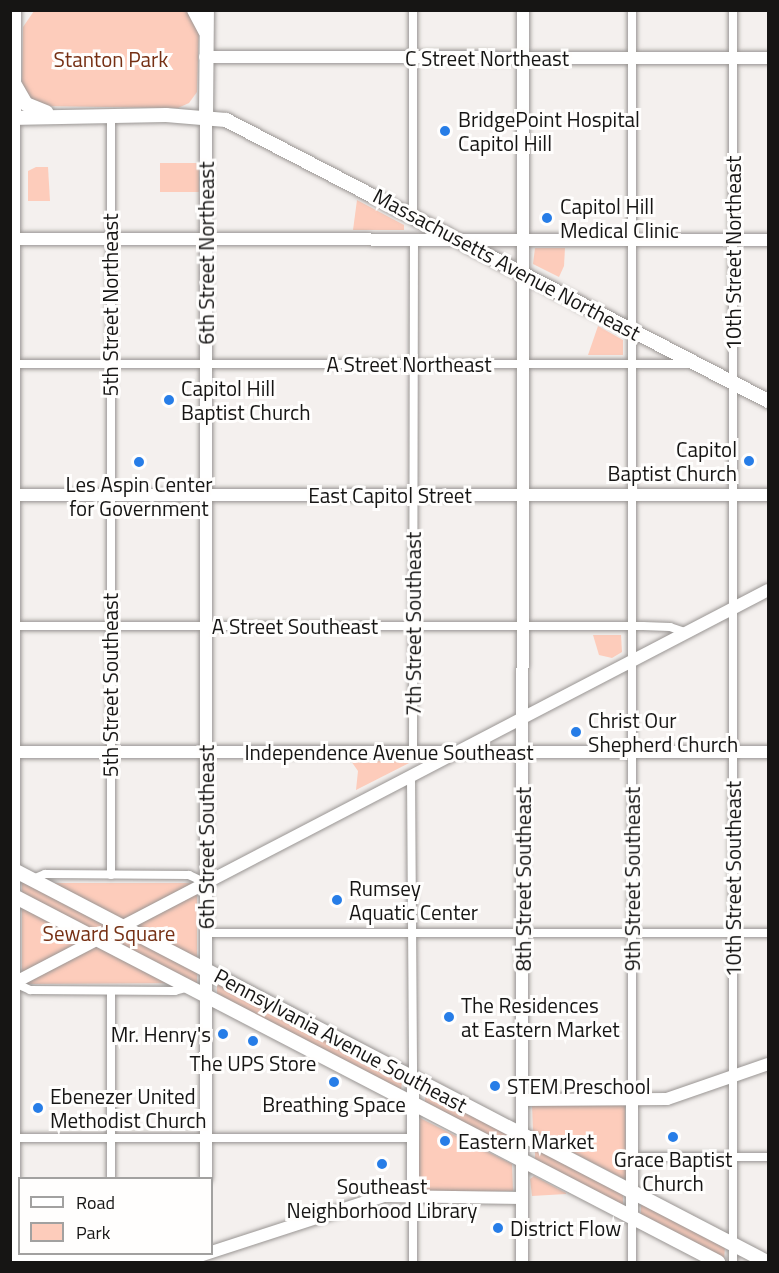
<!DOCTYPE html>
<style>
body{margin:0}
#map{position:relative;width:779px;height:1273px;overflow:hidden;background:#f4f0ee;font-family:"Titillium Web",sans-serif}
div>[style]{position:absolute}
.green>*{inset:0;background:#fdccbb}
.roads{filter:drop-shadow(0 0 2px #999593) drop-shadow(0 0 2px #999593)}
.street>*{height:8px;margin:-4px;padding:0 4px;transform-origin:4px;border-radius:4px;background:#fff}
.secondary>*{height:12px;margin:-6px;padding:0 6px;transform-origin:6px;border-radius:6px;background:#fff}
.primary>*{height:14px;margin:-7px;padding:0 7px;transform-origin:7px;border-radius:7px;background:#fff}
.dots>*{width:16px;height:16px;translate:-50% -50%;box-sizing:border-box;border:3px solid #fffefd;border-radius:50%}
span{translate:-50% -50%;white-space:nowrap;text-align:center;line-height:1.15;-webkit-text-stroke:6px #fffefd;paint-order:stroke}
.street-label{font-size:21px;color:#161514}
.park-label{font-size:21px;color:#763014}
.poi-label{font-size:21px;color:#161514}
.left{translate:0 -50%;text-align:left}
.right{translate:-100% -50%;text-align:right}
.frame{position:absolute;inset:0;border:12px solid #161514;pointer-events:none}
.legend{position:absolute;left:18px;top:1177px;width:195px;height:78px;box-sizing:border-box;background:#fffefd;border:2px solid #a2a1a0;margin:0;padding:8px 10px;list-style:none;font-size:18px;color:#161514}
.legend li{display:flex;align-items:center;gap:12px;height:30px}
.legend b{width:30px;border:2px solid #a2a1a0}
</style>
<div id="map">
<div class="green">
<i style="clip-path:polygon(34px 11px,188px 11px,199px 25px,197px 92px,189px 103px,178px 108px,35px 106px,22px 87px,23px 27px)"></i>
<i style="clip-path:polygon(160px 163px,199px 163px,199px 192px,160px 192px)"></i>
<i style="clip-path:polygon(36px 167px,48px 167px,50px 201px,28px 201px,28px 171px)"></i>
<i style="clip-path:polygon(357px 200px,404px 225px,404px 230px,353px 230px)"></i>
<i style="clip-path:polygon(535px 248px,565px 248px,564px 266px,559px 277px,533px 264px)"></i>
<i style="clip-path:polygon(598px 326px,623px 340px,623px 355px,588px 355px)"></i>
<i style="clip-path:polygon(593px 635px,621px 635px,622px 652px,612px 658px,599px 655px)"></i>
<i style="clip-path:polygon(351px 761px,413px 761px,356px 790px,358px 771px)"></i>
<i style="clip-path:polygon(22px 883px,197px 883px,197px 983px,22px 984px)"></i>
<i style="clip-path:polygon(217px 982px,402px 1078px,401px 1093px,217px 997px)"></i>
<i style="clip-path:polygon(425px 1090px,509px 1133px,508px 1148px,425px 1105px)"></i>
<i style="clip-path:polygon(532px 1104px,625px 1105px,626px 1180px,533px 1132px)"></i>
<i style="clip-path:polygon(420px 1118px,512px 1164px,513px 1191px,421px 1194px,418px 1189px)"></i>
<i style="clip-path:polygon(535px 1147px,623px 1193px,623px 1208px,535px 1163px)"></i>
<i style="clip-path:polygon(534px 1176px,566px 1193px,566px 1194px,532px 1196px,530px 1179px)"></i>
<i style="clip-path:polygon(641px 1202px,725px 1246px,724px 1261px,641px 1218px)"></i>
</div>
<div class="roads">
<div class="street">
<i style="left:733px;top:10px;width:1252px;rotate:90deg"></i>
<i style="left:111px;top:114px;width:761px;rotate:90deg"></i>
<i style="left:413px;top:215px;width:205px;rotate:-90deg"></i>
<i style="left:11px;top:364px;width:683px"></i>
<i style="left:11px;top:626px;width:632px"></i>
<i style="left:643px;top:626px;width:27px;rotate:2deg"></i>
<i style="left:670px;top:627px;width:18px;rotate:19deg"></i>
<i style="left:413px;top:752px;width:513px;rotate:-89.89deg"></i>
<i style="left:411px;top:777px;width:301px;rotate:89.6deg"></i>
<i style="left:33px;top:879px;width:13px;rotate:-23deg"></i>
<i style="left:45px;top:874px;width:144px;rotate:0.4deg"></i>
<i style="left:189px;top:875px;width:19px;rotate:25deg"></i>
<i style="left:206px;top:933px;width:562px"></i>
<i style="left:15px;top:983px;width:17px;rotate:25deg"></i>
<i style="left:30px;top:990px;width:145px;rotate:0.4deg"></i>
<i style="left:175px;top:991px;width:15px;rotate:-16deg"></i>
<i style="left:632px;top:1100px;width:1090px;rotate:-90deg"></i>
<i style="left:11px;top:1138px;width:402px"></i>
<i style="left:632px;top:1157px;width:136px"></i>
<i style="left:111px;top:1178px;width:187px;rotate:-90deg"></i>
<i style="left:632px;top:1218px;width:44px;rotate:90deg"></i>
<i style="left:413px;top:1262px;width:65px;rotate:-90deg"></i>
</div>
<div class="secondary">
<i style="left:205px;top:57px;width:563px;rotate:0.1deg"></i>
<i style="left:14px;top:117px;width:1145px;rotate:90deg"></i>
<i style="left:206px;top:117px;width:1061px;rotate:90deg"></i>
<i style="left:10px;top:239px;width:758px;rotate:0.08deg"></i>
<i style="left:10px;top:495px;width:758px"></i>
<i style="left:10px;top:752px;width:758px"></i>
<i style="left:10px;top:985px;width:855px;rotate:-27.52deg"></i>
<i style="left:523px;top:1100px;width:144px;rotate:-0.4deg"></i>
<i style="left:667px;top:1099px;width:107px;rotate:-19.1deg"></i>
<i style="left:632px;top:1100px;width:118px;rotate:90deg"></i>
<i style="left:413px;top:1197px;width:119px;rotate:-90deg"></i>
<i style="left:10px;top:1259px;width:177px;rotate:0.3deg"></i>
<i style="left:187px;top:1260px;width:207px;rotate:-18deg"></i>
<i style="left:384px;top:1196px;width:138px;rotate:0.8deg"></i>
<i style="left:522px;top:1262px;width:1252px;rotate:-89.95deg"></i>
</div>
<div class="primary">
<i style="left:14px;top:10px;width:107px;rotate:90deg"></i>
<i style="left:194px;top:10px;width:24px;rotate:62deg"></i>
<i style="left:15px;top:85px;width:22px;rotate:60deg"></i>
<i style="left:26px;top:104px;width:22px;rotate:22deg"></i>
<i style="left:206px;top:117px;width:107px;rotate:-89.5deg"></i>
<i style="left:10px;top:118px;width:156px;rotate:-1.1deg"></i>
<i style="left:166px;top:115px;width:60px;rotate:4.8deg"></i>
<i style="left:226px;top:120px;width:611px;rotate:27.4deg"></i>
<i style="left:10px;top:868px;width:853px;rotate:27.5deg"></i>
<i style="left:10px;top:894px;width:798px;rotate:27.46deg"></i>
</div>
</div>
<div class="dots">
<i style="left:445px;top:131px;background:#277de7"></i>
<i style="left:547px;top:218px;background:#277de7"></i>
<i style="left:169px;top:400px;background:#277de7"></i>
<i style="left:749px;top:461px;background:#277de7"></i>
<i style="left:139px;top:462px;background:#277de7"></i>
<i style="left:576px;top:732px;background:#277de7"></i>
<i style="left:337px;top:900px;background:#277de7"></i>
<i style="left:449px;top:1017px;background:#277de7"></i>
<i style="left:223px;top:1034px;background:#277de7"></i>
<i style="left:253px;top:1041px;background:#277de7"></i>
<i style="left:334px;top:1082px;background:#277de7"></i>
<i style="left:495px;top:1086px;background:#277de7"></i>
<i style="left:38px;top:1108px;background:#277de7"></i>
<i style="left:673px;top:1137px;background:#277de7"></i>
<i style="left:445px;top:1141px;background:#277de7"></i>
<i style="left:382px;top:1164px;background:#277de7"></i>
<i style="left:498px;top:1228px;background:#277de7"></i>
</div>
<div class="street-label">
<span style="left:487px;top:58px">C Street Northeast</span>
<span style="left:206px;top:253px;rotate:-90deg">6th Street Northeast</span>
<span style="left:733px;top:253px;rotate:-90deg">10th Street Northeast</span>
<span style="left:507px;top:264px;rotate:28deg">Massachusetts Avenue Northeast</span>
<span style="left:110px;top:305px;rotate:-90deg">5th Street Northeast</span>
<span style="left:409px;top:364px">A Street Northeast</span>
<span style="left:390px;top:495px">East Capitol Street</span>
<span style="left:413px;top:624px;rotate:-90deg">7th Street Southeast</span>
<span style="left:295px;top:626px">A Street Southeast</span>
<span style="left:110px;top:685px;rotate:-90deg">5th Street Southeast</span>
<span style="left:389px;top:752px">Independence Avenue Southeast</span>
<span style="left:206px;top:837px;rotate:-90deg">6th Street Southeast</span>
<span style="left:523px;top:879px;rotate:-90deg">8th Street Southeast</span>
<span style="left:632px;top:879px;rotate:-90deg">9th Street Southeast</span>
<span style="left:733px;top:879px;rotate:-90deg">10th Street Southeast</span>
<span style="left:341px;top:1040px;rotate:28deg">Pennsylvania Avenue Southeast</span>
</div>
<div class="park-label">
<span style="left:111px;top:59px">Stanton Park</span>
<span style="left:109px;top:933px">Seward Square</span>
</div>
<div class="poi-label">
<span class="left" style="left:458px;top:131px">BridgePoint Hospital<br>Capitol Hill</span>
<span class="left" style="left:560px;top:218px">Capitol Hill<br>Medical Clinic</span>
<span class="left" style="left:181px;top:400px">Capitol Hill<br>Baptist Church</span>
<span class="right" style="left:737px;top:461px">Capitol<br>Baptist Church</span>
<span style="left:139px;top:496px">Les Aspin Center<br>for Government</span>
<span class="left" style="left:588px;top:732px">Christ Our<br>Shepherd Church</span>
<span class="left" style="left:349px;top:900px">Rumsey<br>Aquatic Center</span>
<span class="left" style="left:461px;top:1017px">The Residences<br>at Eastern Market</span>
<span class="right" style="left:211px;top:1034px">Mr. Henry's</span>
<span style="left:253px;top:1063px">The UPS Store</span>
<span class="left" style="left:507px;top:1086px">STEM Preschool</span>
<span class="left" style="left:50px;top:1108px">Ebenezer United<br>Methodist Church</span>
<span style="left:334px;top:1104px">Breathing Space</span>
<span class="left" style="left:458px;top:1141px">Eastern Market</span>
<span style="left:673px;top:1171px">Grace Baptist<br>Church</span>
<span style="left:382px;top:1198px">Southeast<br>Neighborhood Library</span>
<span class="left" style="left:510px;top:1228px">District Flow</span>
</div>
<div class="frame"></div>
<ul class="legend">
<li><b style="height:8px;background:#fff"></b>Road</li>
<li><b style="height:16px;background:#fdccbb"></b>Park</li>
</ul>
</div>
